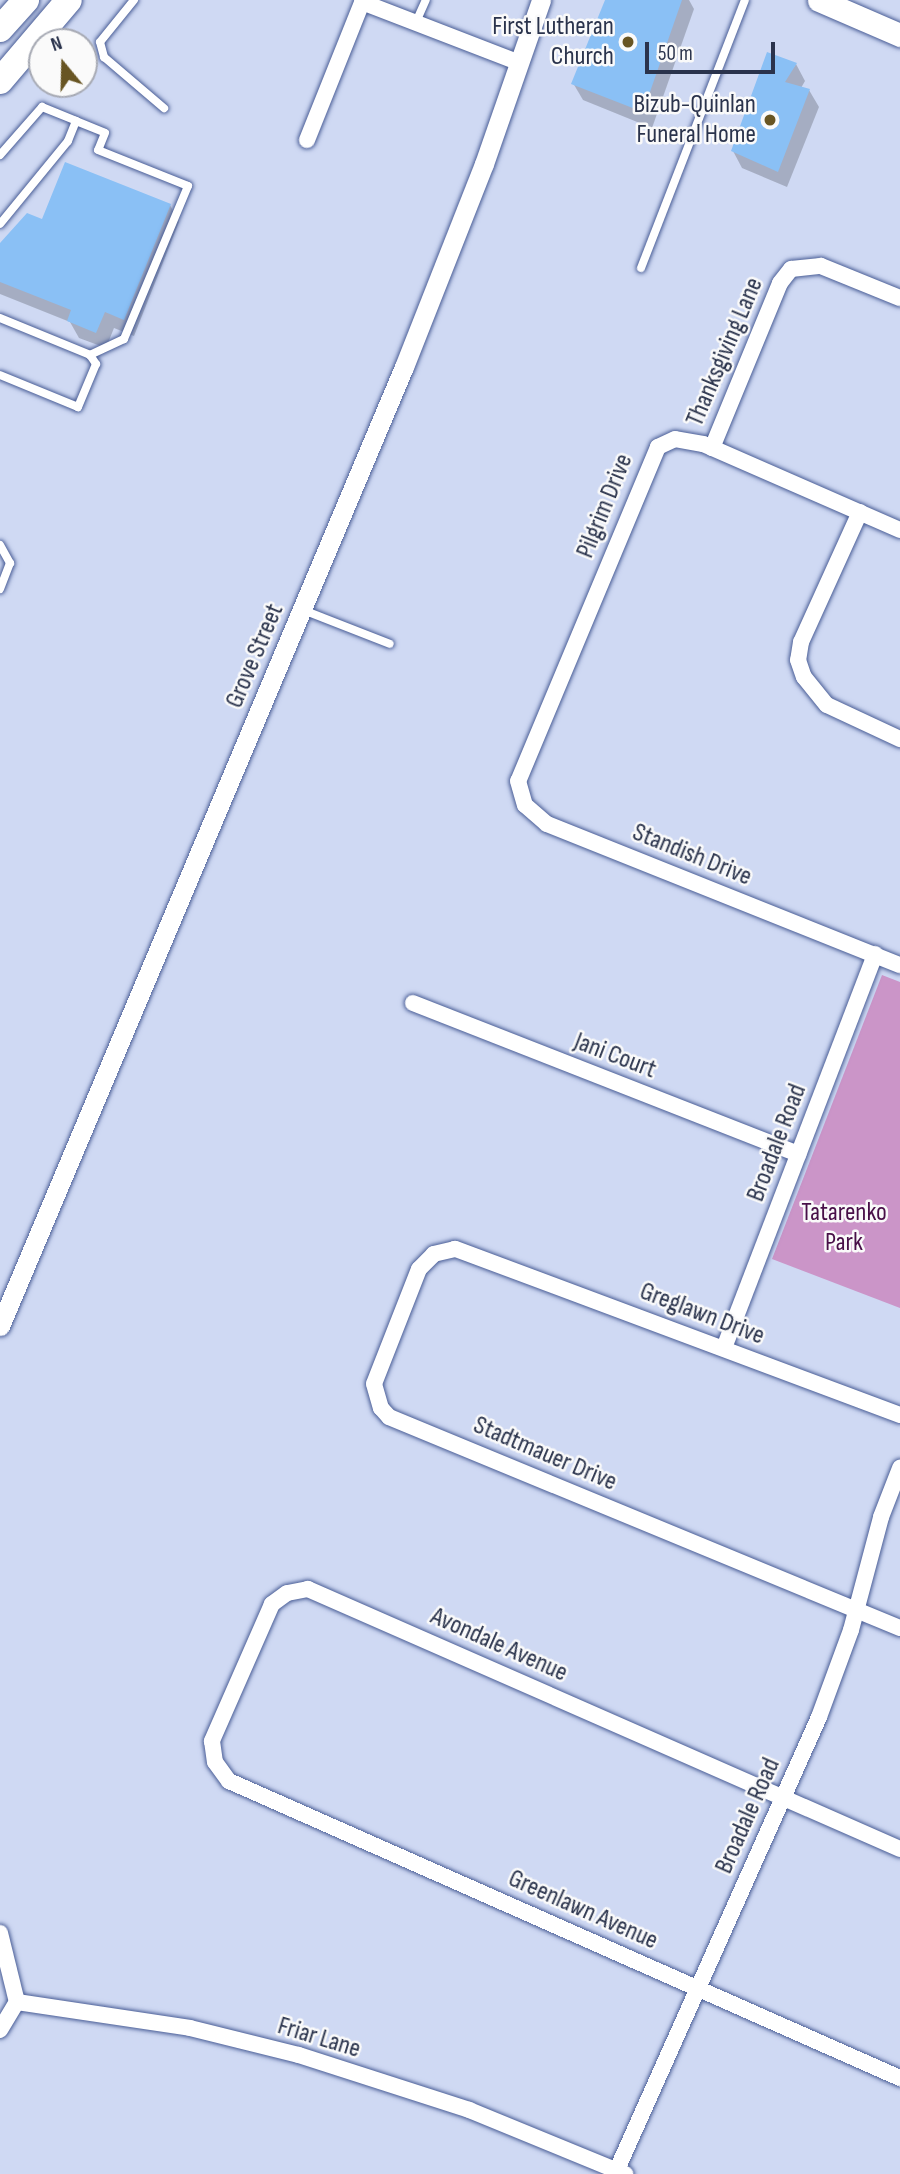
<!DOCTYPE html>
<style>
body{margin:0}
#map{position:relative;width:900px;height:2174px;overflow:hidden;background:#cfd9f3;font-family:"Sofia Sans Condensed",sans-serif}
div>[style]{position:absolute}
.green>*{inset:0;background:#cb95c8}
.shadow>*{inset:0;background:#0003}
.building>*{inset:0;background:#8ac0f5}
.roads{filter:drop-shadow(0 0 2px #495d96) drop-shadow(0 0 2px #495d96)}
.service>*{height:8px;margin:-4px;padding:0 4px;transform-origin:4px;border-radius:4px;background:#fff}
.minor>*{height:16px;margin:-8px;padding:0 8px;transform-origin:8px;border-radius:8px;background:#fff}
.tertiary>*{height:19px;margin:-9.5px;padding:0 9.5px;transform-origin:9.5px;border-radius:9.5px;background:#fff}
.secondary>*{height:23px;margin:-11.5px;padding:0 11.5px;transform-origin:11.5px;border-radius:11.5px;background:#fff}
.trunk>*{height:26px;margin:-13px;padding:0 13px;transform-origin:13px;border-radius:13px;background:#fff}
.dots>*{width:19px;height:19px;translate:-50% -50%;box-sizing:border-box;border:4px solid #fafafa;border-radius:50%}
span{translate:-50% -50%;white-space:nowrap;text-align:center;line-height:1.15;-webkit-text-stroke:5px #fafafa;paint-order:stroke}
.poi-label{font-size:26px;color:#2a334c}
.right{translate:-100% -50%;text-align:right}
.street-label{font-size:26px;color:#2a334c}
.park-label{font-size:26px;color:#480f48}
.north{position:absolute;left:28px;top:28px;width:70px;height:70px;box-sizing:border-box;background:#fafafa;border:2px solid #a7aab4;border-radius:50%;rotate:341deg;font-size:19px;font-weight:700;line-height:28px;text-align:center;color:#2a334c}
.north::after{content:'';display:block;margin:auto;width:24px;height:32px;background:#685523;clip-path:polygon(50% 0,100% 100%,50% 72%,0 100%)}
.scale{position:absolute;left:645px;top:42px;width:130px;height:32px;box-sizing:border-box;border:4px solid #2a334c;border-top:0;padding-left:9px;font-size:21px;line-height:24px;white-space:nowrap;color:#2a334c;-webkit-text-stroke:5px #fafafa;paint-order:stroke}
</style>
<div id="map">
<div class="green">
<i style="clip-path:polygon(882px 975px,900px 982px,900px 1308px,772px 1259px)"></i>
</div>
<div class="shadow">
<i style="clip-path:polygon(606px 0,689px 0,694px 9px,652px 128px,583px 100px,573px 83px)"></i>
<i style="clip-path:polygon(796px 64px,805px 81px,801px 88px,809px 90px,819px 107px,787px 187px,742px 168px,733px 151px)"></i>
<i style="clip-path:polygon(170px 205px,179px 222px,134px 336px,114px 328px,106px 348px,79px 338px,70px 322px,0 294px,0 246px,43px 221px)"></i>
</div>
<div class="building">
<i style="clip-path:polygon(605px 0,682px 0,643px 112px,571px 84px)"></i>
<i style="clip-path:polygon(767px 52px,797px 63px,785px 82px,810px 89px,778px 172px,731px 151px)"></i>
<i style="clip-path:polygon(65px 162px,171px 204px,124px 320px,105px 312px,96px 333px,67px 321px,71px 310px,0 282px,0 243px,27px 213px,42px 219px)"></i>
</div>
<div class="roads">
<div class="service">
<i style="left:134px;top:0;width:54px;rotate:129deg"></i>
<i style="left:100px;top:42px;width:16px;rotate:75deg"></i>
<i style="left:104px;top:57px;width:79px;rotate:40.4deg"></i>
<i style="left:416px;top:22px;width:24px;rotate:-66deg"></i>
<i style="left:76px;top:121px;width:31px;rotate:22deg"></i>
<i style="left:105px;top:133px;width:18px;rotate:112deg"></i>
<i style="left:98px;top:150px;width:97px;rotate:21.8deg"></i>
<i style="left:188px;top:186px;width:166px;rotate:112.7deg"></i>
<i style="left:124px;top:339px;width:38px;rotate:155deg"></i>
<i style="left:0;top:155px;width:64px;rotate:-48.8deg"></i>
<i style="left:42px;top:107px;width:37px;rotate:22deg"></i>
<i style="left:76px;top:121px;width:22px;rotate:112deg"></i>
<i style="left:68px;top:141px;width:107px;rotate:129.3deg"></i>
<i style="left:641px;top:268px;width:287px;rotate:-68.8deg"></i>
<i style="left:0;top:318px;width:97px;rotate:22.3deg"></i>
<i style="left:90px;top:355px;width:11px;rotate:56deg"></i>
<i style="left:96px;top:364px;width:47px;rotate:112.7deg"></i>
<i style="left:78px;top:407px;width:84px;rotate:-157.7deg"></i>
<i style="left:0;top:545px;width:21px;rotate:61deg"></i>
<i style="left:10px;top:563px;width:28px;rotate:111deg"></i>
<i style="left:303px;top:610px;width:93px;rotate:21.3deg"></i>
</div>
<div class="minor">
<i style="left:362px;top:2px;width:169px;rotate:21.1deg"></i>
<i style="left:307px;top:140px;width:151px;rotate:-68.2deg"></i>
<i style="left:712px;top:448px;width:178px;rotate:-67.6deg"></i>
<i style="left:780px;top:283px;width:18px;rotate:-52deg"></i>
<i style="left:791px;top:269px;width:30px;rotate:-6deg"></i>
<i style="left:821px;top:266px;width:85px;rotate:22.1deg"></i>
<i style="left:860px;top:512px;width:143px;rotate:114.4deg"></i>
<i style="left:801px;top:642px;width:18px;rotate:99deg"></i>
<i style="left:798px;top:660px;width:18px;rotate:71deg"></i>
<i style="left:804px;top:677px;width:36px;rotate:51deg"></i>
<i style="left:827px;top:705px;width:81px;rotate:25deg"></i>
<i style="left:900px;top:530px;width:215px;rotate:-156.4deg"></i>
<i style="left:703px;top:444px;width:28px;rotate:-170deg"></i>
<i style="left:675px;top:439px;width:19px;rotate:155deg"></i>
<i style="left:658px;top:447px;width:362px;rotate:112.7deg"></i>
<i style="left:518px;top:781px;width:25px;rotate:74deg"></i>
<i style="left:525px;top:805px;width:29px;rotate:41deg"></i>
<i style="left:547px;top:824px;width:380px;rotate:21.8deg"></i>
<i style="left:413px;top:1003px;width:414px;rotate:21.4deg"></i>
<i style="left:724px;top:1348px;width:422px;rotate:-69deg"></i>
<i style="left:900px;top:1415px;width:475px;rotate:-159.5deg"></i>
<i style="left:455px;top:1249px;width:22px;rotate:167deg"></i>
<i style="left:434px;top:1254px;width:21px;rotate:135deg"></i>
<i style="left:419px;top:1269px;width:123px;rotate:111.4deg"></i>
<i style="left:374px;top:1384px;width:25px;rotate:74deg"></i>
<i style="left:381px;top:1408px;width:12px;rotate:48deg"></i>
<i style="left:389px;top:1417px;width:553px;rotate:22.44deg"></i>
<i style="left:900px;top:1849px;width:647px;rotate:-156.29deg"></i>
<i style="left:308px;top:1589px;width:21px;rotate:169deg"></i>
<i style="left:287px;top:1593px;width:19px;rotate:144deg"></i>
<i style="left:272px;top:1604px;width:150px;rotate:113.7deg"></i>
<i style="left:212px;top:1741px;width:21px;rotate:82deg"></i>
<i style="left:215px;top:1762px;width:24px;rotate:54deg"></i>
<i style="left:229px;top:1781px;width:734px;rotate:23.88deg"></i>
<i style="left:0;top:1933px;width:71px;rotate:76.2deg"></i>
<i style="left:17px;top:2002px;width:175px;rotate:8.5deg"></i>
<i style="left:190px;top:2028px;width:112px;rotate:13.9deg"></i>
<i style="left:299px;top:2055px;width:179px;rotate:17.9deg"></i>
<i style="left:469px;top:2110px;width:169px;rotate:22.3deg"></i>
<i style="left:0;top:2030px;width:33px;rotate:-59deg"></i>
<i style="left:615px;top:2174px;width:500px;rotate:-65.94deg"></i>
<i style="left:819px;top:1717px;width:93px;rotate:-69.8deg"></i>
<i style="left:851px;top:1630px;width:117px;rotate:-75.1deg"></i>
<i style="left:881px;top:1517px;width:53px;rotate:-68.8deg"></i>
</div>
<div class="tertiary">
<i style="left:0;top:1326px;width:1041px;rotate:-67.16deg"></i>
<i style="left:404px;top:367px;width:218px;rotate:-68.5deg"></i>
<i style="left:484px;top:164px;width:174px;rotate:-70.8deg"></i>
</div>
<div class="secondary">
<i style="left:819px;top:0;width:88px;rotate:23.4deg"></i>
</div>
<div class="trunk">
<i style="left:0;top:29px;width:39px;rotate:-48deg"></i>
<i style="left:0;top:81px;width:106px;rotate:-49.6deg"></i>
</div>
</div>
<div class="dots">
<i style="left:628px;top:42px;background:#685523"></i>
<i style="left:770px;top:120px;background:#685523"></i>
</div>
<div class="poi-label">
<span class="right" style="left:614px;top:42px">First Lutheran<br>Church</span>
<span class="right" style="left:756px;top:120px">Bizub-Quinlan<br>Funeral Home</span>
</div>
<div class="street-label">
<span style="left:725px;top:352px;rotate:-67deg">Thanksgiving Lane</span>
<span style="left:605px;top:506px;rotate:-68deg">Pilgrim Drive</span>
<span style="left:255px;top:656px;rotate:-67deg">Grove Street</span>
<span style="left:692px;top:855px;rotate:22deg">Standish Drive</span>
<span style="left:615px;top:1056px;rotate:21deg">Jani Court</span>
<span style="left:777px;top:1143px;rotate:-69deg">Broadale Road</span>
<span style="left:702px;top:1314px;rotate:21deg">Greglawn Drive</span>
<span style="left:545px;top:1454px;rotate:23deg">Stadtmauer Drive</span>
<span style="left:499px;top:1645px;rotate:24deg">Avondale Avenue</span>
<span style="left:748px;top:1816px;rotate:-66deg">Broadale Road</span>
<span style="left:583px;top:1910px;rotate:24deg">Greenlawn Avenue</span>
<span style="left:319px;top:2038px;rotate:17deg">Friar Lane</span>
</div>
<div class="park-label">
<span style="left:844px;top:1228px">Tatarenko<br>Park</span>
</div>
<div class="north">N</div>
<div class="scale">50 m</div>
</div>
